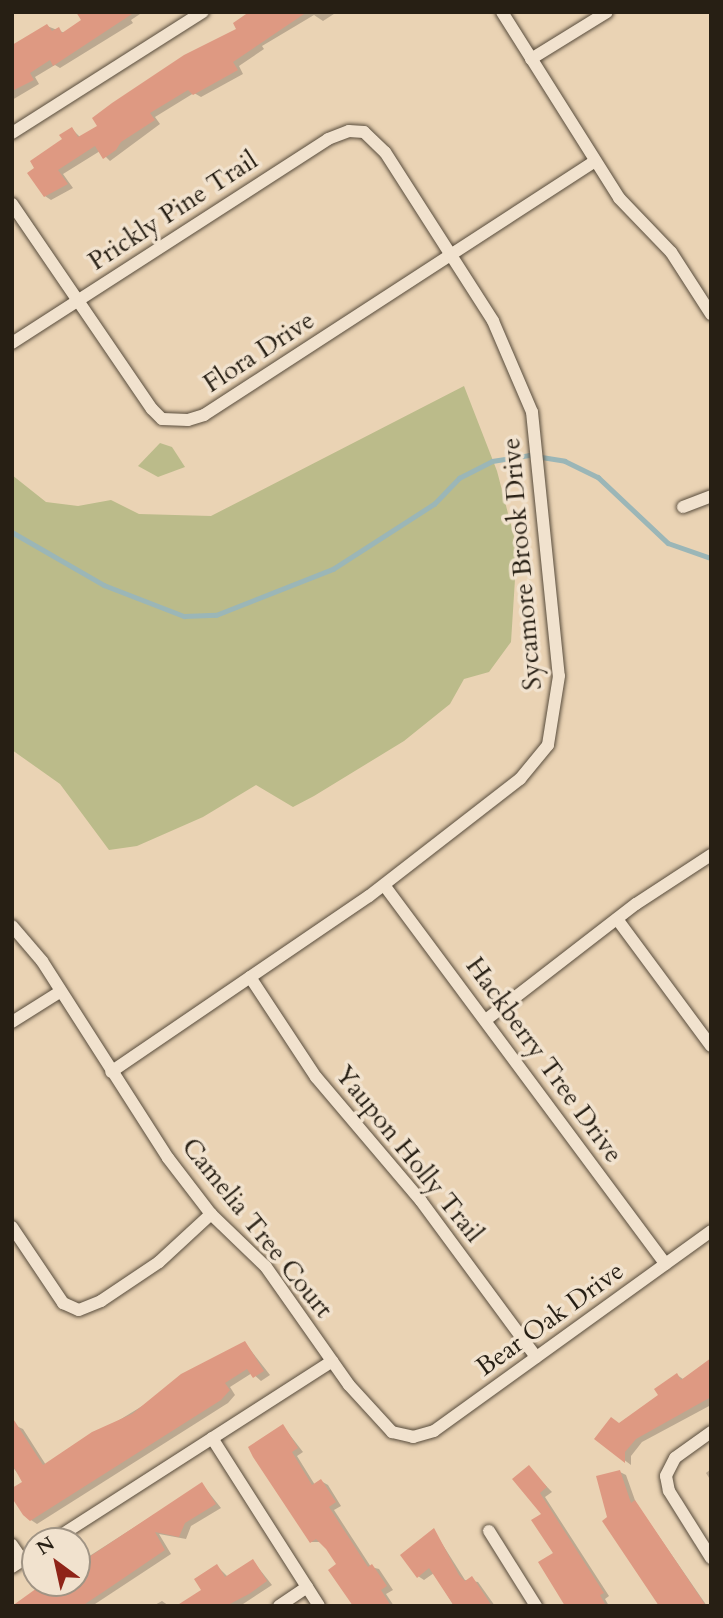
<!DOCTYPE html>
<style>
body{margin:0}
#map{position:relative;width:723px;height:1618px;overflow:hidden;background:#ead3b4;font-family:Cardo,serif}
div>[style]{position:absolute}
.green>*{inset:0;background:#bbbb8a}
.shadow>*{inset:0;background:#0003}
.stream>*{height:4.5px;margin:-2.25px;padding:0 2.25px;transform-origin:2.25px;border-radius:2.25px;background:#9bb6b7}
.building>*{inset:0;background:#de9982}
.roads{filter:drop-shadow(0 0 2px #584c3c) drop-shadow(0 0 2px #584c3c)}
.minor>*{height:12px;margin:-6px;padding:0 6px;transform-origin:6px;border-radius:6px;background:#f1e2ce}
span{translate:-50% -50%;white-space:nowrap;text-align:center;line-height:1.15;-webkit-text-stroke:7px #f1e2ce;paint-order:stroke}
.street-label{font-size:26px;color:#271f14}
.frame{position:absolute;inset:0;border:14px solid #271f14;pointer-events:none}
.north{position:absolute;left:21px;top:1527px;width:70px;height:70px;box-sizing:border-box;background:#f1e2ce;border:2px solid #a09484;border-radius:50%;rotate:327deg;font-size:19px;font-weight:700;line-height:28px;text-align:center;color:#271f14}
.north::after{content:'';display:block;margin:auto;width:24px;height:32px;background:#8f2418;clip-path:polygon(50% 0,100% 100%,50% 72%,0 100%)}
</style>
<div id="map">
<div class="green">
<i style="clip-path:polygon(464px 386px,497px 471px,517px 548px,511px 642px,489px 672px,464px 679px,450px 704px,404px 741px,314px 796px,293px 807px,256px 785px,203px 817px,137px 846px,109px 850px,60px 784px,12px 750px,12px 475px,46px 502px,78px 506px,111px 500px,139px 514px,211px 516px)"></i>
<i style="clip-path:polygon(160px 443px,172px 447px,185px 467px,158px 477px,138px 466px)"></i>
</div>
<div class="shadow">
<i style="clip-path:polygon(83px 12px,143px 12px,131px 20px,133px 23px,60px 68px,55px 65px,35px 77px,39px 84px,12px 100px,12px 51px,47px 26px,65px 33px,84px 21px)"></i>
<i style="clip-path:polygon(254px 12px,337px 12px,323px 21px,314px 15px,262px 46px,264px 49px,239px 66px,243px 74px,201px 97px,194px 93px,155px 117px,160px 124px,110px 161px,100px 151px,63px 174px,73px 188px,51px 200px,45px 196px,72px 129px,81px 138px,239px 29px)"></i>
<i style="clip-path:polygon(245px 1343px,270px 1375px,261px 1381px,252px 1373px,230px 1387px,235px 1395px,228px 1403px,37px 1524px,31px 1520px,24px 1482px,12px 1466px,12px 1424px,23px 1429px,46px 1465px)"></i>
<i style="clip-path:polygon(711px 1360px,711px 1405px,642px 1442px,631px 1456px,631px 1465px,596px 1439px,661px 1395px,677px 1375px,683px 1379px)"></i>
<i style="clip-path:polygon(283px 1426px,303px 1452px,297px 1456px,315px 1485px,321px 1481px,328px 1485px,341px 1506px,334px 1510px,371px 1567px,379px 1569px,393px 1590px,386px 1594px,394px 1606px,354px 1606px,339px 1565px,322px 1542px,311px 1542px)"></i>
<i style="clip-path:polygon(529px 1468px,552px 1492px,545px 1497px,609px 1596px,605px 1599px,609px 1606px,568px 1606px)"></i>
<i style="clip-path:polygon(711px 1469px,711px 1481px,706px 1473px)"></i>
<i style="clip-path:polygon(620px 1472px,626px 1475px,636px 1503px,707px 1606px,660px 1606px,609px 1518px)"></i>
<i style="clip-path:polygon(202px 1484px,221px 1508px,191px 1526px,186px 1539px,159px 1534px,171px 1554px,92px 1606px,13px 1606px,48px 1583px,77px 1583px,77px 1564px)"></i>
<i style="clip-path:polygon(434px 1531px,465px 1580px,478px 1582px,495px 1606px,454px 1606px,434px 1573px,424px 1580px,418px 1576px)"></i>
<i style="clip-path:polygon(253px 1561px,272px 1585px,240px 1606px,179px 1606px,204px 1590px,217px 1566px,228px 1577px)"></i>
<i style="clip-path:polygon(162px 1601px,169px 1606px,153px 1606px)"></i>
</div>
<div class="stream">
<i style="left:12px;top:532px;width:106px;rotate:29.9deg"></i>
<i style="left:104px;top:585px;width:86px;rotate:21.2deg"></i>
<i style="left:184px;top:616px;width:32px;rotate:-2deg"></i>
<i style="left:216px;top:615px;width:126px;rotate:-21.5deg"></i>
<i style="left:333px;top:569px;width:120px;rotate:-32.8deg"></i>
<i style="left:434px;top:504px;width:36px;rotate:-46deg"></i>
<i style="left:459px;top:478px;width:37px;rotate:-27deg"></i>
<i style="left:492px;top:461px;width:37px;rotate:-9deg"></i>
<i style="left:529px;top:455px;width:36px;rotate:9deg"></i>
<i style="left:565px;top:461px;width:37px;rotate:26deg"></i>
<i style="left:598px;top:477px;width:96px;rotate:43.3deg"></i>
<i style="left:668px;top:543px;width:46px;rotate:19.2deg"></i>
</div>
<div class="building">
<i style="clip-path:polygon(76px 12px,135px 12px,53px 66px,50px 60px,30px 73px,34px 80px,12px 91px,12px 45px,47px 24px,52px 31px,59px 27px,62px 33px,81px 20px)"></i>
<i style="clip-path:polygon(249px 12px,307px 12px,233px 62px,238px 70px,193px 95px,188px 90px,150px 113px,155px 120px,121px 142px,116px 150px,103px 159px,95px 146px,58px 170px,68px 184px,44px 197px,27px 173px,34px 168px,30px 161px,62px 139px,59px 135px,72px 127px,78px 137px,97px 126px,92px 118px,112px 103px,184px 55px,236px 29px,233px 23px)"></i>
<i style="clip-path:polygon(245px 1341px,264px 1371px,253px 1378px,247px 1369px,225px 1383px,230px 1390px,221px 1400px,30px 1521px,23px 1515px,12px 1498px,12px 1488px,22px 1482px,12px 1464px,12px 1417px,43px 1465px,92px 1432px,132px 1414px,181px 1374px)"></i>
<i style="clip-path:polygon(711px 1358px,711px 1397px,636px 1439px,625px 1452px,625px 1463px,594px 1439px,611px 1417px,619px 1423px,658px 1395px,654px 1389px,677px 1373px,681px 1380px)"></i>
<i style="clip-path:polygon(283px 1424px,298px 1448px,292px 1452px,312px 1485px,321px 1479px,336px 1502px,329px 1507px,368px 1567px,372px 1564px,387px 1586px,381px 1590px,391px 1606px,353px 1606px,328px 1570px,336px 1564px,326px 1549px,316px 1539px,310px 1543px,253px 1457px,248px 1447px)"></i>
<i style="clip-path:polygon(529px 1465px,547px 1487px,540px 1493px,604px 1593px,600px 1595px,606px 1606px,565px 1606px,538px 1562px,553px 1553px,531px 1520px,541px 1514px,512px 1479px)"></i>
<i style="clip-path:polygon(620px 1470px,631px 1503px,635px 1500px,706px 1606px,659px 1606px,602px 1521px,607px 1517px,596px 1476px)"></i>
<i style="clip-path:polygon(202px 1482px,216px 1504px,185px 1523px,179px 1537px,155px 1532px,165px 1550px,112px 1586px,82px 1606px,12px 1606px,44px 1583px,77px 1583px,77px 1565px)"></i>
<i style="clip-path:polygon(434px 1528px,459px 1575px,465px 1581px,472px 1576px,492px 1606px,454px 1606px,429px 1568px,417px 1578px,400px 1555px)"></i>
<i style="clip-path:polygon(253px 1559px,267px 1581px,249px 1594px,226px 1606px,176px 1606px,201px 1590px,194px 1579px,217px 1564px,225px 1577px)"></i>
</div>
<div class="roads">
<div class="minor">
<i style="left:502px;top:12px;width:220px;rotate:57.8deg"></i>
<i style="left:619px;top:198px;width:75px;rotate:46.1deg"></i>
<i style="left:671px;top:252px;width:74px;rotate:57.2deg"></i>
<i style="left:531px;top:59px;width:89px;rotate:-31.7deg"></i>
<i style="left:12px;top:133px;width:226px;rotate:-32.4deg"></i>
<i style="left:12px;top:204px;width:248px;rotate:55.7deg"></i>
<i style="left:152px;top:409px;width:14px;rotate:45deg"></i>
<i style="left:162px;top:419px;width:26px;rotate:2deg"></i>
<i style="left:188px;top:420px;width:17px;rotate:-17deg"></i>
<i style="left:204px;top:415px;width:466px;rotate:-33deg"></i>
<i style="left:12px;top:343px;width:376px;rotate:-32.8deg"></i>
<i style="left:328px;top:139px;width:22px;rotate:-21deg"></i>
<i style="left:349px;top:131px;width:15px;rotate:4deg"></i>
<i style="left:364px;top:132px;width:29px;rotate:44deg"></i>
<i style="left:385px;top:152px;width:201px;rotate:57.4deg"></i>
<i style="left:493px;top:321px;width:99px;rotate:66.8deg"></i>
<i style="left:532px;top:412px;width:265px;rotate:84.2deg"></i>
<i style="left:559px;top:676px;width:70px;rotate:99.1deg"></i>
<i style="left:548px;top:745px;width:44px;rotate:129.5deg"></i>
<i style="left:520px;top:779px;width:191px;rotate:142.2deg"></i>
<i style="left:369px;top:896px;width:312px;rotate:145.7deg"></i>
<i style="left:683px;top:507px;width:30px;rotate:-21deg"></i>
<i style="left:384px;top:885px;width:472px;rotate:53.4deg"></i>
<i style="left:617px;top:919px;width:158px;rotate:53.5deg"></i>
<i style="left:12px;top:926px;width:46px;rotate:49.4deg"></i>
<i style="left:42px;top:961px;width:234px;rotate:57.4deg"></i>
<i style="left:168px;top:1158px;width:71px;rotate:52.5deg"></i>
<i style="left:211px;top:1214px;width:76px;rotate:43.9deg"></i>
<i style="left:266px;top:1267px;width:144px;rotate:54.9deg"></i>
<i style="left:349px;top:1385px;width:64px;rotate:47.5deg"></i>
<i style="left:392px;top:1432px;width:22px;rotate:13deg"></i>
<i style="left:413px;top:1437px;width:22px;rotate:-16deg"></i>
<i style="left:434px;top:1431px;width:342px;rotate:-35.8deg"></i>
<i style="left:250px;top:977px;width:120px;rotate:56.6deg"></i>
<i style="left:316px;top:1077px;width:162px;rotate:49.7deg"></i>
<i style="left:421px;top:1201px;width:194px;rotate:53.6deg"></i>
<i style="left:487px;top:1019px;width:188px;rotate:-37.7deg"></i>
<i style="left:636px;top:904px;width:90px;rotate:-33.2deg"></i>
<i style="left:12px;top:1022px;width:54px;rotate:-32.2deg"></i>
<i style="left:12px;top:1227px;width:92px;rotate:56.1deg"></i>
<i style="left:63px;top:1303px;width:17px;rotate:24deg"></i>
<i style="left:79px;top:1310px;width:24px;rotate:-22deg"></i>
<i style="left:101px;top:1301px;width:70px;rotate:-33.9deg"></i>
<i style="left:159px;top:1262px;width:71px;rotate:-42.7deg"></i>
<i style="left:711px;top:1432px;width:44px;rotate:144.2deg"></i>
<i style="left:675px;top:1458px;width:20px;rotate:117deg"></i>
<i style="left:666px;top:1476px;width:15px;rotate:79deg"></i>
<i style="left:669px;top:1491px;width:79px;rotate:57.9deg"></i>
<i style="left:212px;top:1438px;width:199px;rotate:57.5deg"></i>
<i style="left:489px;top:1531px;width:89px;rotate:57.9deg"></i>
<i style="left:52px;top:1541px;width:333px;rotate:-32.7deg"></i>
<i style="left:12px;top:1545px;width:18px;rotate:56deg"></i>
<i style="left:12px;top:1567px;width:27px;rotate:-33deg"></i>
<i style="left:279px;top:1606px;width:34px;rotate:-34deg"></i>
</div>
</div>
<div class="street-label">
<span style="left:173px;top:211px;rotate:-33deg">Prickly Pine Trail</span>
<span style="left:259px;top:352px;rotate:-33deg">Flora Drive</span>
<span style="left:522px;top:564px;rotate:-95deg">Sycamore Brook Drive</span>
<span style="left:544px;top:1060px;rotate:54deg">Hackberry Tree Drive</span>
<span style="left:409px;top:1154px;rotate:51deg">Yaupon Holly Trail</span>
<span style="left:257px;top:1228px;rotate:51deg">Camelia Tree Court</span>
<span style="left:550px;top:1319px;rotate:-36deg">Bear Oak Drive</span>
</div>
<div class="frame"></div>
<div class="north">N</div>
</div>
